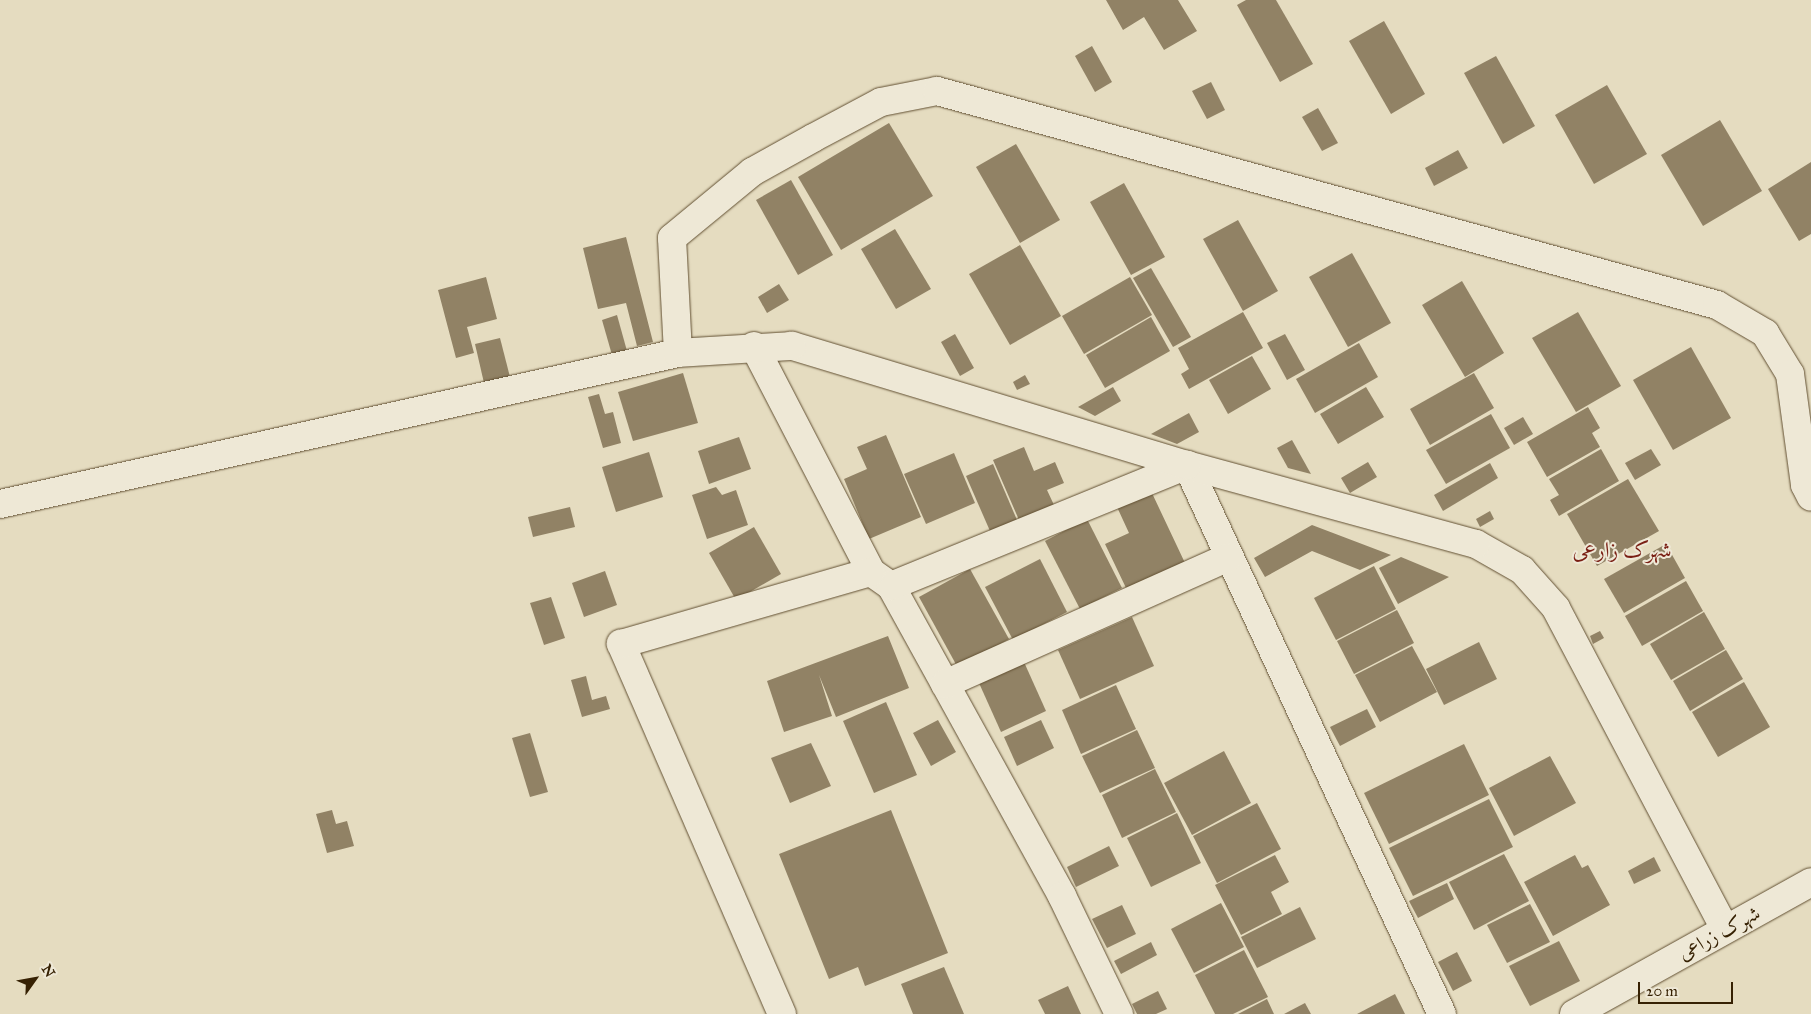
<!DOCTYPE html>
<meta charset="utf-8">
<style>
body{margin:0}
#map{position:relative;width:1811px;height:1014px;overflow:hidden;background:#e5dcc0;font-family:"IM FELL Great Primer",Amiri,serif}
div>[style]{position:absolute}
.building>*{inset:0;background:#918265}
.roads{filter:drop-shadow(0 0 1px #625032) drop-shadow(0 0 1px #625032)}
.street>*{height:28px;margin:-14px;padding:0 14px;transform-origin:14px;border-radius:14px;background:#eee8d6}
.secondary>*{height:28px;margin:-14px;padding:0 14px;transform-origin:14px;border-radius:14px;background:#eee8d6}
span{translate:-50% -50%;white-space:nowrap;text-align:center;line-height:1.15;-webkit-text-stroke:4px #eee8d6;paint-order:stroke}
.street-label{font-size:20px;color:#362103}
.quarter-label{font-size:22px;color:#7a1f14}
.north{position:absolute;left:10px;top:954px;width:50px;height:50px;-webkit-text-stroke:4px #eee8d6;paint-order:stroke;rotate:58deg;font-size:14px;font-weight:700;line-height:20px;text-align:center;color:#362103}
.north::after{content:'';display:block;margin:auto;width:18px;height:22px;background:#362103;clip-path:polygon(50% 0,100% 100%,50% 72%,0 100%)}
.scale{position:absolute;left:1638px;top:982px;width:95px;height:22px;box-sizing:border-box;border:2px solid #362103;border-top:0;padding-left:6px;font-size:15px;line-height:18px;white-space:nowrap;color:#362103;-webkit-text-stroke:4px #eee8d6;paint-order:stroke}
</style>
<div id="map">
<div class="building">
<i style="clip-path:polygon(1106px 0,1178px 0,1197px 31px,1164px 50px,1144px 17px,1123px 30px)"></i>
<i style="clip-path:polygon(1246px 0,1276px 0,1313px 64px,1280px 82px,1237px 5px)"></i>
<i style="clip-path:polygon(1384px 21px,1425px 94px,1391px 114px,1349px 41px)"></i>
<i style="clip-path:polygon(1092px 46px,1112px 82px,1095px 92px,1075px 56px)"></i>
<i style="clip-path:polygon(1496px 56px,1535px 126px,1503px 144px,1464px 73px)"></i>
<i style="clip-path:polygon(1211px 82px,1225px 110px,1207px 119px,1192px 91px)"></i>
<i style="clip-path:polygon(1607px 85px,1647px 154px,1594px 184px,1555px 115px)"></i>
<i style="clip-path:polygon(1318px 108px,1338px 143px,1322px 151px,1302px 117px)"></i>
<i style="clip-path:polygon(1720px 120px,1762px 191px,1703px 226px,1661px 155px)"></i>
<i style="clip-path:polygon(889px 123px,933px 196px,841px 250px,798px 177px)"></i>
<i style="clip-path:polygon(1016px 144px,1060px 220px,1020px 243px,976px 167px)"></i>
<i style="clip-path:polygon(1458px 150px,1468px 168px,1434px 186px,1425px 168px)"></i>
<i style="clip-path:polygon(1811px 162px,1811px 234px,1799px 241px,1768px 189px)"></i>
<i style="clip-path:polygon(791px 180px,833px 255px,798px 275px,756px 200px)"></i>
<i style="clip-path:polygon(1124px 183px,1165px 257px,1131px 275px,1090px 202px)"></i>
<i style="clip-path:polygon(1238px 220px,1278px 291px,1243px 311px,1203px 239px)"></i>
<i style="clip-path:polygon(895px 229px,931px 289px,896px 309px,861px 249px)"></i>
<i style="clip-path:polygon(626px 237px,653px 342px,637px 346px,626px 303px,598px 309px,583px 248px)"></i>
<i style="clip-path:polygon(1020px 245px,1061px 316px,1010px 345px,969px 274px)"></i>
<i style="clip-path:polygon(1352px 253px,1391px 323px,1348px 347px,1309px 277px)"></i>
<i style="clip-path:polygon(1151px 268px,1191px 337px,1173px 347px,1133px 278px)"></i>
<i style="clip-path:polygon(486px 277px,497px 319px,467px 327px,474px 353px,456px 358px,438px 290px)"></i>
<i style="clip-path:polygon(1130px 277px,1152px 315px,1084px 354px,1062px 316px)"></i>
<i style="clip-path:polygon(1462px 281px,1504px 353px,1465px 377px,1422px 305px)"></i>
<i style="clip-path:polygon(779px 284px,789px 300px,767px 313px,758px 297px)"></i>
<i style="clip-path:polygon(1243px 312px,1263px 348px,1189px 389px,1181px 374px,1189px 369px,1178px 348px)"></i>
<i style="clip-path:polygon(1578px 312px,1621px 386px,1576px 412px,1532px 338px)"></i>
<i style="clip-path:polygon(617px 315px,627px 351px,612px 355px,602px 320px)"></i>
<i style="clip-path:polygon(1151px 317px,1170px 351px,1105px 388px,1086px 355px)"></i>
<i style="clip-path:polygon(955px 334px,974px 368px,960px 376px,941px 342px)"></i>
<i style="clip-path:polygon(1285px 334px,1305px 370px,1287px 380px,1267px 343px)"></i>
<i style="clip-path:polygon(500px 338px,510px 377px,484px 383px,475px 344px)"></i>
<i style="clip-path:polygon(1359px 343px,1378px 377px,1315px 413px,1296px 379px)"></i>
<i style="clip-path:polygon(1691px 347px,1731px 418px,1673px 450px,1633px 380px)"></i>
<i style="clip-path:polygon(1252px 356px,1271px 389px,1228px 414px,1209px 380px)"></i>
<i style="clip-path:polygon(683px 373px,698px 423px,633px 441px,618px 392px)"></i>
<i style="clip-path:polygon(1474px 373px,1494px 408px,1430px 445px,1410px 409px)"></i>
<i style="clip-path:polygon(1025px 375px,1030px 384px,1017px 390px,1013px 382px)"></i>
<i style="clip-path:polygon(1113px 387px,1121px 401px,1095px 416px,1078px 407px)"></i>
<i style="clip-path:polygon(1366px 387px,1384px 417px,1338px 444px,1320px 414px)"></i>
<i style="clip-path:polygon(599px 394px,605px 414px,613px 412px,621px 443px,603px 448px,588px 397px)"></i>
<i style="clip-path:polygon(1588px 407px,1600px 428px,1592px 433px,1600px 447px,1547px 477px,1527px 442px)"></i>
<i style="clip-path:polygon(1189px 413px,1199px 432px,1177px 444px,1151px 434px)"></i>
<i style="clip-path:polygon(1491px 414px,1510px 448px,1446px 484px,1426px 450px)"></i>
<i style="clip-path:polygon(1523px 417px,1533px 434px,1514px 445px,1504px 428px)"></i>
<i style="clip-path:polygon(886px 435px,921px 517px,869px 539px,844px 479px,867px 469px,857px 447px)"></i>
<i style="clip-path:polygon(739px 437px,751px 469px,709px 484px,698px 451px)"></i>
<i style="clip-path:polygon(1292px 440px,1311px 474px,1288px 468px,1277px 448px)"></i>
<i style="clip-path:polygon(1024px 447px,1034px 471px,1055px 462px,1064px 483px,1047px 490px,1054px 505px,1019px 520px,993px 460px)"></i>
<i style="clip-path:polygon(1601px 449px,1619px 481px,1559px 516px,1550px 500px,1559px 495px,1549px 479px)"></i>
<i style="clip-path:polygon(1651px 449px,1661px 465px,1635px 480px,1625px 463px)"></i>
<i style="clip-path:polygon(649px 452px,663px 497px,616px 512px,602px 467px)"></i>
<i style="clip-path:polygon(954px 453px,975px 503px,926px 524px,904px 474px)"></i>
<i style="clip-path:polygon(1368px 462px,1377px 477px,1350px 493px,1341px 478px)"></i>
<i style="clip-path:polygon(1490px 463px,1498px 478px,1443px 511px,1434px 495px)"></i>
<i style="clip-path:polygon(993px 464px,1017px 520px,990px 531px,966px 476px)"></i>
<i style="clip-path:polygon(1628px 479px,1659px 531px,1597px 566px,1567px 514px)"></i>
<i style="clip-path:polygon(716px 487px,722px 495px,736px 490px,748px 525px,707px 539px,692px 495px)"></i>
<i style="clip-path:polygon(1151px 491px,1185px 563px,1127px 590px,1105px 544px,1129px 533px,1117px 507px)"></i>
<i style="clip-path:polygon(570px 507px,575px 527px,533px 537px,528px 517px)"></i>
<i style="clip-path:polygon(1490px 511px,1494px 519px,1480px 527px,1476px 519px)"></i>
<i style="clip-path:polygon(1087px 519px,1122px 588px,1080px 609px,1045px 541px)"></i>
<i style="clip-path:polygon(1312px 525px,1391px 555px,1360px 570px,1312px 551px,1265px 577px,1254px 558px)"></i>
<i style="clip-path:polygon(754px 527px,781px 574px,736px 600px,709px 553px)"></i>
<i style="clip-path:polygon(1666px 544px,1685px 578px,1624px 613px,1604px 579px)"></i>
<i style="clip-path:polygon(1401px 557px,1449px 577px,1398px 604px,1379px 568px)"></i>
<i style="clip-path:polygon(1040px 559px,1067px 612px,1013px 640px,985px 587px)"></i>
<i style="clip-path:polygon(1374px 566px,1396px 609px,1336px 640px,1314px 598px)"></i>
<i style="clip-path:polygon(970px 569px,1009px 639px,958px 668px,919px 597px)"></i>
<i style="clip-path:polygon(605px 571px,617px 605px,584px 617px,572px 583px)"></i>
<i style="clip-path:polygon(1686px 581px,1703px 611px,1642px 646px,1625px 616px)"></i>
<i style="clip-path:polygon(551px 597px,565px 638px,544px 645px,530px 603px)"></i>
<i style="clip-path:polygon(1397px 610px,1414px 643px,1354px 674px,1337px 641px)"></i>
<i style="clip-path:polygon(1704px 612px,1725px 649px,1671px 680px,1650px 644px)"></i>
<i style="clip-path:polygon(1132px 617px,1154px 666px,1080px 699px,1058px 650px)"></i>
<i style="clip-path:polygon(1600px 631px,1604px 638px,1593px 644px,1590px 636px)"></i>
<i style="clip-path:polygon(888px 636px,909px 688px,836px 717px,819px 675px,832px 716px,784px 732px,767px 681px)"></i>
<i style="clip-path:polygon(1479px 642px,1497px 679px,1444px 705px,1426px 669px)"></i>
<i style="clip-path:polygon(1412px 646px,1437px 692px,1380px 722px,1355px 675px)"></i>
<i style="clip-path:polygon(1726px 650px,1743px 679px,1690px 711px,1673px 681px)"></i>
<i style="clip-path:polygon(1024px 662px,1046px 711px,1001px 732px,979px 683px)"></i>
<i style="clip-path:polygon(586px 676px,592px 700px,606px 696px,610px 709px,582px 717px,571px 680px)"></i>
<i style="clip-path:polygon(1744px 682px,1770px 727px,1718px 757px,1692px 712px)"></i>
<i style="clip-path:polygon(1116px 685px,1136px 729px,1081px 754px,1062px 710px)"></i>
<i style="clip-path:polygon(886px 702px,917px 775px,874px 793px,843px 721px)"></i>
<i style="clip-path:polygon(1367px 709px,1376px 727px,1340px 746px,1330px 727px)"></i>
<i style="clip-path:polygon(938px 720px,956px 752px,931px 766px,913px 733px)"></i>
<i style="clip-path:polygon(1041px 720px,1054px 748px,1017px 766px,1004px 737px)"></i>
<i style="clip-path:polygon(1137px 730px,1155px 768px,1100px 793px,1082px 756px)"></i>
<i style="clip-path:polygon(530px 733px,548px 792px,530px 797px,512px 738px)"></i>
<i style="clip-path:polygon(811px 743px,831px 786px,790px 803px,771px 758px)"></i>
<i style="clip-path:polygon(1464px 744px,1489px 795px,1389px 844px,1364px 793px)"></i>
<i style="clip-path:polygon(1224px 751px,1251px 803px,1192px 835px,1164px 783px)"></i>
<i style="clip-path:polygon(1550px 756px,1576px 803px,1514px 836px,1489px 788px)"></i>
<i style="clip-path:polygon(1155px 769px,1176px 812px,1122px 838px,1102px 795px)"></i>
<i style="clip-path:polygon(1489px 799px,1513px 847px,1413px 896px,1389px 848px)"></i>
<i style="clip-path:polygon(1257px 803px,1281px 849px,1217px 883px,1193px 836px)"></i>
<i style="clip-path:polygon(332px 810px,336px 824px,347px 821px,354px 846px,327px 853px,316px 814px)"></i>
<i style="clip-path:polygon(891px 810px,948px 953px,865px 986px,858px 967px,829px 979px,779px 854px)"></i>
<i style="clip-path:polygon(1177px 813px,1201px 863px,1151px 887px,1127px 838px)"></i>
<i style="clip-path:polygon(1109px 846px,1119px 866px,1076px 887px,1067px 867px)"></i>
<i style="clip-path:polygon(1504px 854px,1529px 901px,1474px 930px,1449px 882px)"></i>
<i style="clip-path:polygon(1275px 855px,1289px 882px,1271px 892px,1282px 914px,1241px 935px,1215px 885px)"></i>
<i style="clip-path:polygon(1575px 855px,1582px 868px,1588px 865px,1610px 905px,1553px 936px,1524px 882px)"></i>
<i style="clip-path:polygon(1654px 857px,1661px 871px,1634px 884px,1628px 871px)"></i>
<i style="clip-path:polygon(1447px 883px,1454px 899px,1418px 918px,1409px 901px)"></i>
<i style="clip-path:polygon(1221px 903px,1244px 947px,1194px 973px,1171px 929px)"></i>
<i style="clip-path:polygon(1530px 904px,1550px 942px,1507px 963px,1487px 925px)"></i>
<i style="clip-path:polygon(1122px 905px,1136px 934px,1107px 948px,1092px 919px)"></i>
<i style="clip-path:polygon(1300px 907px,1316px 939px,1257px 968px,1241px 937px)"></i>
<i style="clip-path:polygon(1559px 941px,1580px 981px,1530px 1006px,1509px 966px)"></i>
<i style="clip-path:polygon(1151px 942px,1157px 955px,1121px 974px,1114px 961px)"></i>
<i style="clip-path:polygon(1244px 950px,1268px 997px,1233px 1014px,1215px 1014px,1195px 975px)"></i>
<i style="clip-path:polygon(1457px 952px,1472px 981px,1453px 991px,1438px 962px)"></i>
<i style="clip-path:polygon(944px 967px,964px 1014px,913px 1014px,901px 984px)"></i>
<i style="clip-path:polygon(1068px 986px,1081px 1014px,1045px 1014px,1038px 1000px)"></i>
<i style="clip-path:polygon(1158px 991px,1167px 1009px,1156px 1014px,1137px 1014px,1132px 1004px)"></i>
<i style="clip-path:polygon(1395px 994px,1405px 1014px,1357px 1014px)"></i>
<i style="clip-path:polygon(1267px 999px,1274px 1014px,1238px 1014px)"></i>
<i style="clip-path:polygon(1305px 1003px,1311px 1014px,1284px 1014px)"></i>
</div>
<div class="roads">
<div class="street">
<i style="left:754px;top:346px;width:254px;rotate:62.6deg"></i>
<i style="left:871px;top:572px;width:24px;rotate:35deg"></i>
<i style="left:891px;top:586px;width:354px;rotate:61.1deg"></i>
<i style="left:1062px;top:896px;width:131px;rotate:64.2deg"></i>
<i style="left:0;top:504px;width:695px;rotate:-12.56deg"></i>
<i style="left:891px;top:586px;width:320px;rotate:-22.2deg"></i>
<i style="left:1187px;top:465px;width:605px;rotate:65.09deg"></i>
<i style="left:945px;top:684px;width:311px;rotate:-24.1deg"></i>
<i style="left:1725px;top:929px;width:363px;rotate:-117.8deg"></i>
<i style="left:1556px;top:608px;width:51px;rotate:-131.8deg"></i>
<i style="left:1522px;top:570px;width:53px;rotate:-150.5deg"></i>
<i style="left:1476px;top:544px;width:300px;rotate:-164.7deg"></i>
<i style="left:1187px;top:465px;width:413px;rotate:-163.2deg"></i>
<i style="left:792px;top:346px;width:114px;rotate:176.5deg"></i>
<i style="left:678px;top:353px;width:115px;rotate:-93deg"></i>
<i style="left:672px;top:238px;width:104px;rotate:-39.5deg"></i>
<i style="left:752px;top:172px;width:70px;rotate:-29.1deg"></i>
<i style="left:813px;top:138px;width:77px;rotate:-27.9deg"></i>
<i style="left:881px;top:102px;width:57px;rotate:-11.1deg"></i>
<i style="left:937px;top:91px;width:809px;rotate:15.34deg"></i>
<i style="left:1717px;top:305px;width:56px;rotate:30.3deg"></i>
<i style="left:1765px;top:333px;width:48px;rotate:58.6deg"></i>
<i style="left:1790px;top:374px;width:112px;rotate:82.3deg"></i>
<i style="left:1805px;top:485px;width:13px;rotate:63deg"></i>
<i style="left:782px;top:1014px;width:404px;rotate:-113.5deg"></i>
<i style="left:621px;top:644px;width:260px;rotate:-16.1deg"></i>
</div>
<div class="secondary">
<i style="left:1574px;top:1014px;width:271px;rotate:-29.1deg"></i>
</div>
</div>
<div class="street-label">
<span style="left:1719px;top:933px;rotate:-29deg">شهرک زراعی</span>
</div>
<div class="quarter-label">
<span style="left:1622px;top:550px">شهرک زارعی</span>
</div>
<div class="north">N</div>
<div class="scale">20 m</div>
</div>
